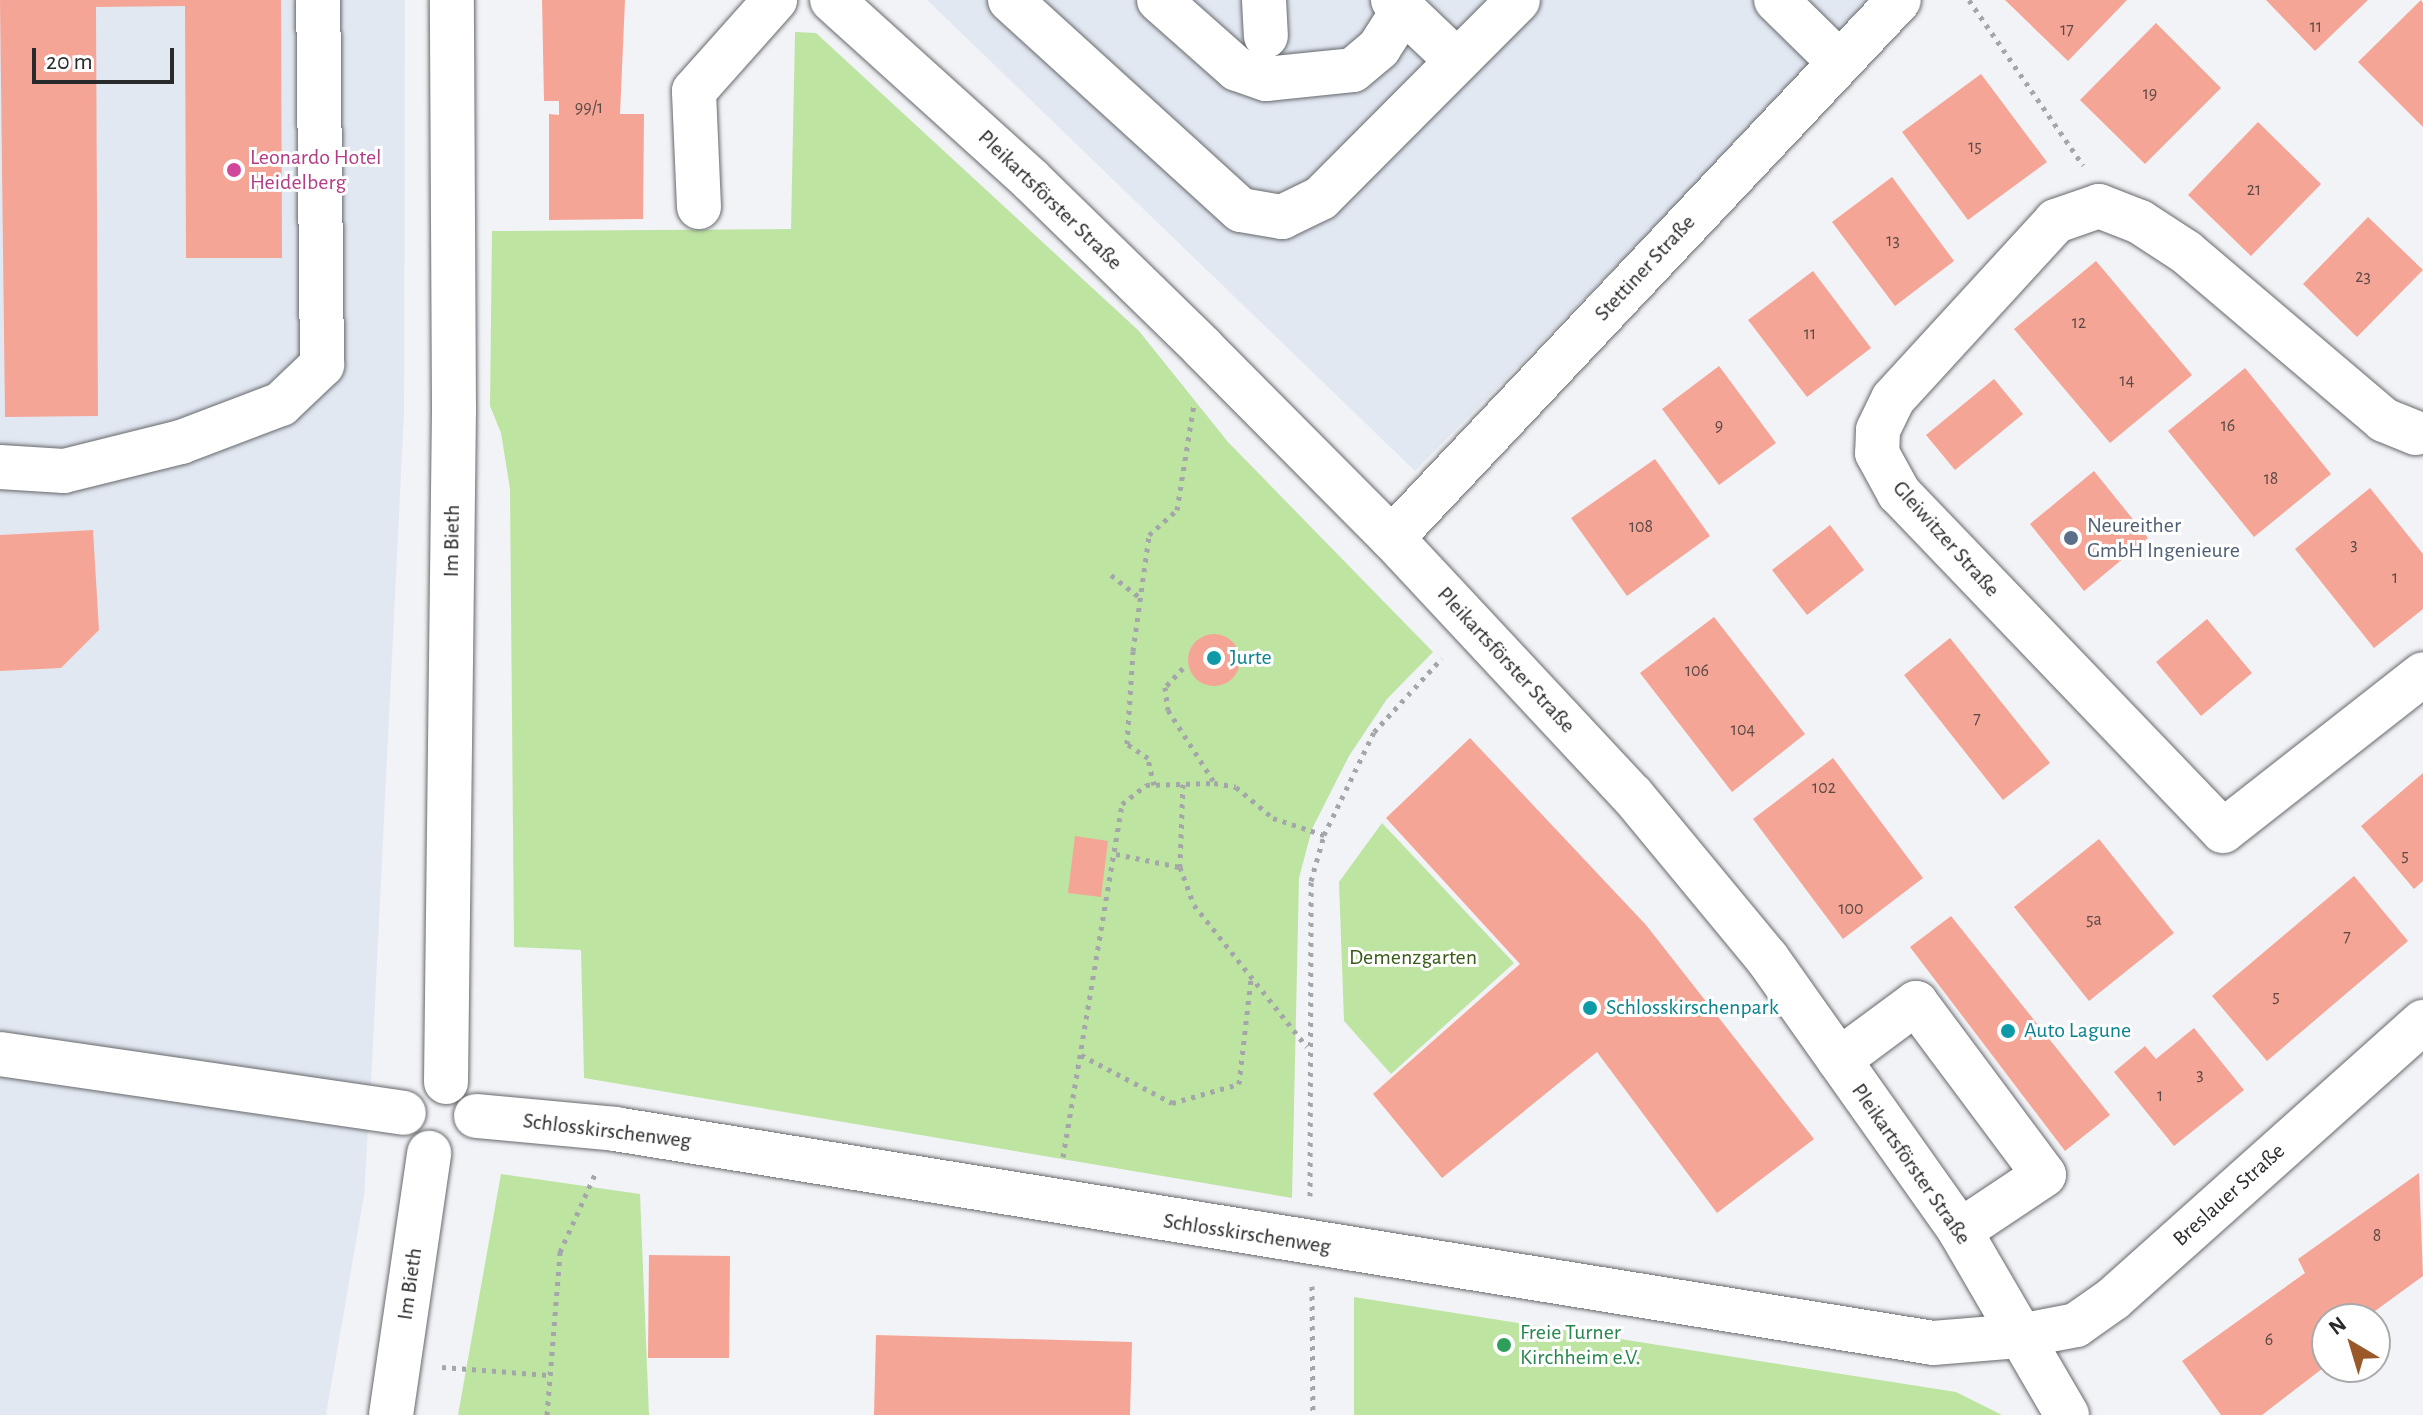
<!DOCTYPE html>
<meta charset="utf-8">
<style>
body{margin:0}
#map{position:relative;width:2423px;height:1415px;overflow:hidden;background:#f2f3f7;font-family:"Alegreya Sans",sans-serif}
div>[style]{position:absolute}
.built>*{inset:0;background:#e2e8f2}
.green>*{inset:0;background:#bee4a2}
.building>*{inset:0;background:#f5a595}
.round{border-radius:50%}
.path>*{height:5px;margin-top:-2.5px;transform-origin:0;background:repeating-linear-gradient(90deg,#a5a6a9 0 4px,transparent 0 10px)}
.roads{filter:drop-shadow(0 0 2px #67696c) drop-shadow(0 0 2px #67696c)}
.minor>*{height:44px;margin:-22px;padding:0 22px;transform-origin:22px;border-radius:22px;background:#fff}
.dots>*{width:22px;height:22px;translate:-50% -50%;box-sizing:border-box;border:4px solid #fff;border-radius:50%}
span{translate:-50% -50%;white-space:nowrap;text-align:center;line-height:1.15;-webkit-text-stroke:6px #fff;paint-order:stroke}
.number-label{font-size:18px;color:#5c4946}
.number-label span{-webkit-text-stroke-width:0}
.hotel-label{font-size:22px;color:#b23c85}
.left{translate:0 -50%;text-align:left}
.street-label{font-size:22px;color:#292a2b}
.service-label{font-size:22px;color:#4e5e75}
.culture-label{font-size:22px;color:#0d838f}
.park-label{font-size:22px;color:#395a17}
.leisure-label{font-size:22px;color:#27864d}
.north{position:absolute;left:2311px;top:1303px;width:80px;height:80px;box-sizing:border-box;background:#fff;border:2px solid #a9aaaa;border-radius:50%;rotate:322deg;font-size:22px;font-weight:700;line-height:32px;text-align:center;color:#292a2b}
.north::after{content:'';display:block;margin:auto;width:28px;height:36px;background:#9b5828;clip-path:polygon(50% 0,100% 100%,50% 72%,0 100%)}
.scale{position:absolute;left:32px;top:48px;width:142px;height:36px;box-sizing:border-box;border:4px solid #292a2b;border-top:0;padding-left:10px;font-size:24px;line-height:28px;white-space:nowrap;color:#292a2b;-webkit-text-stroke:6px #fff;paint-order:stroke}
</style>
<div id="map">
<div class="built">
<i style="clip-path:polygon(0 0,405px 0,404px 413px,372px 1064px,364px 1196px,326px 1415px,0 1415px)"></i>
<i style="clip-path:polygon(927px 0,1878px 0,1415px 471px)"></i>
</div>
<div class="green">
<i style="clip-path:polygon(795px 32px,816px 33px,1139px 331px,1228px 442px,1433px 652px,1387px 699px,1349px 756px,1312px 829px,1299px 878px,1292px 1198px,584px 1078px,581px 950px,514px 947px,510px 489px,501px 433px,490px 406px,492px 231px,791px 229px)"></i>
<i style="clip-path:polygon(1382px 823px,1514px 963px,1391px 1074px,1344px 1021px,1339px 882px)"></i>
<i style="clip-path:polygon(501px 1174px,640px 1194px,649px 1415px,458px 1415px)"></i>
<i style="clip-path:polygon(1354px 1297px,1956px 1392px,2002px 1415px,1354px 1415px)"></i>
</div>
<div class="building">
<i style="clip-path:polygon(0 0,281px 0,282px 258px,186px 258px,185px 6px,96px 7px,98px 416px,5px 417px)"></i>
<i style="clip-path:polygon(542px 0,625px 0,620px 114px,644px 114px,643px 219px,549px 220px,549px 114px,559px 115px,559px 101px,544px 101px)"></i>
<i style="clip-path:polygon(2005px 0,2127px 0,2068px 61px)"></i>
<i style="clip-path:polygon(2266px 0,2368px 0,2315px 51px)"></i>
<i style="clip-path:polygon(2421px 0,2423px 3px,2423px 127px,2358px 62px)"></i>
<i style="clip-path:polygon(2156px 23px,2221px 88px,2145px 164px,2080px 100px)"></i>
<i style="clip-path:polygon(1981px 74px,2047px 162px,1968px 220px,1902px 132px)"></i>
<i style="clip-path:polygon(2258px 122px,2321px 184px,2251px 256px,2188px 195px)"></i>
<i style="clip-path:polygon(1892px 177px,1954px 261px,1895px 306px,1832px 222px)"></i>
<i style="clip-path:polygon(2368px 217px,2423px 270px,2357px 337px,2303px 284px)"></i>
<i style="clip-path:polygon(2096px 261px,2192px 375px,2110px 443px,2014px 329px)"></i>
<i style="clip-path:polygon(1813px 271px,1871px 348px,1807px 397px,1748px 320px)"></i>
<i style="clip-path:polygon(1719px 366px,1776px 443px,1719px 485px,1662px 409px)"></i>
<i style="clip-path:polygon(2245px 368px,2331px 474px,2254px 537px,2168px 431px)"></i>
<i style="clip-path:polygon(1994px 379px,2023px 414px,1955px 470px,1926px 435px)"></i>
<i style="clip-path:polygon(1655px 459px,1710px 536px,1627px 596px,1571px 518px)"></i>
<i style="clip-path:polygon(2094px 471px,2148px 538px,2084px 591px,2030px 524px)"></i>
<i style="clip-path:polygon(2370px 488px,2423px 554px,2423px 609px,2374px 648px,2295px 549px)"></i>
<i style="clip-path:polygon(1830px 525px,1864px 570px,1807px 615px,1772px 570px)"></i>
<i style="clip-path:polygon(93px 530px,99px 630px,61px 668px,0 671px,0 535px)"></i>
<i style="clip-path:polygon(1714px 617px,1805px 734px,1732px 792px,1640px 673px)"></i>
<i style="clip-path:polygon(2207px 619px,2252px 673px,2201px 716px,2156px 662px)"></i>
<i class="round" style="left:1188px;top:634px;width:52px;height:52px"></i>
<i style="clip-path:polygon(1950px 638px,2050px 763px,2003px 800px,1904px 675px)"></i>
<i style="clip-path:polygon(1470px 738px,1646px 925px,1814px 1139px,1717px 1213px,1597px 1052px,1442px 1178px,1373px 1094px,1520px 964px,1386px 818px)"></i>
<i style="clip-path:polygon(1833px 758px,1923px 878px,1843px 939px,1753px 819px)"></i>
<i style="clip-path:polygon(2423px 773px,2423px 881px,2414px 889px,2361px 826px)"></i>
<i style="clip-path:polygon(1075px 836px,1108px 841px,1101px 897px,1068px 893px)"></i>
<i style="clip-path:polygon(2099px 839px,2174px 933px,2089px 1001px,2014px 907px)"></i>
<i style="clip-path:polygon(2354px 876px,2408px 941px,2267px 1061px,2212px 996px)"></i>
<i style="clip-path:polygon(1951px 916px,2110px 1115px,2065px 1151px,1910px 947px)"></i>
<i style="clip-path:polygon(2194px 1028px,2244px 1090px,2174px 1146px,2114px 1072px,2145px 1046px,2156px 1059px)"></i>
<i style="clip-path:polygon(2419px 1173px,2423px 1276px,2364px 1319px,2327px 1319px,2327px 1365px,2262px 1415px,2221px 1415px,2182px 1361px,2305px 1273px,2298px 1259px)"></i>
<i style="clip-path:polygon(649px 1255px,730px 1256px,729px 1358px,648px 1358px)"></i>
<i style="clip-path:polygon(876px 1335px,1132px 1342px,1130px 1415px,874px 1415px)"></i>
</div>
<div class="path">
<i style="left:1969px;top:0;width:201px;rotate:55.4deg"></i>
<i style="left:1111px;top:575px;width:36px;rotate:38deg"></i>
<i style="left:1183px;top:668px;width:26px;rotate:133deg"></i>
<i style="left:1165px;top:687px;width:23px;rotate:83deg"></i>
<i style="left:1168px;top:710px;width:85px;rotate:57.4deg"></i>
<i style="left:1183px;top:784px;width:83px;rotate:92.1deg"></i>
<i style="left:1180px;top:867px;width:40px;rotate:69.8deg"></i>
<i style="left:1194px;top:905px;width:181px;rotate:51.5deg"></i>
<i style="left:1154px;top:785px;width:28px;rotate:-103deg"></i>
<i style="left:1148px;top:758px;width:25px;rotate:-146deg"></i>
<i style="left:1127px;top:744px;width:93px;rotate:-86.3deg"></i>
<i style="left:1133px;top:651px;width:117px;rotate:-82.1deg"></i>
<i style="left:1149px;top:535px;width:38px;rotate:-42deg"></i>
<i style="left:1177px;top:510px;width:107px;rotate:-80.9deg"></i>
<i style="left:1116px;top:854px;width:65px;rotate:11.5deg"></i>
<i style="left:1081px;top:1055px;width:103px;rotate:27.8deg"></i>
<i style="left:1172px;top:1103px;width:70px;rotate:-15.8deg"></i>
<i style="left:1239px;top:1084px;width:107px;rotate:-83.5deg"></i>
<i style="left:1063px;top:1157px;width:358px;rotate:-80.5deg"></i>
<i style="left:1122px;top:804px;width:31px;rotate:-38deg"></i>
<i style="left:1146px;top:785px;width:68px;rotate:-1.7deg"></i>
<i style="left:1214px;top:783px;width:22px;rotate:10deg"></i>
<i style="left:1236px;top:787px;width:48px;rotate:40deg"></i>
<i style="left:1273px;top:818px;width:54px;rotate:18.4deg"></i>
<i style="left:1310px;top:1196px;width:315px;rotate:-89.8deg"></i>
<i style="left:1311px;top:881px;width:48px;rotate:-74.2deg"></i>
<i style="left:1324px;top:835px;width:114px;rotate:-64.1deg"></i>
<i style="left:1374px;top:732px;width:100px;rotate:-47.4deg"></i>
<i style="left:1312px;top:1286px;width:129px;rotate:89.6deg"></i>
<i style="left:442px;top:1367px;width:107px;rotate:4.3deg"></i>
<i style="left:547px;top:1415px;width:164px;rotate:-85.4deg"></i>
<i style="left:560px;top:1252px;width:88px;rotate:-65.8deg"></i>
</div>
<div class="roads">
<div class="minor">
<i style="left:832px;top:0;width:268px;rotate:42.1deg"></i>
<i style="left:1031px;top:180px;width:240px;rotate:44.3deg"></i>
<i style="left:1203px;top:348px;width:268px;rotate:45.2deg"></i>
<i style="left:1392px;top:538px;width:352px;rotate:47deg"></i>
<i style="left:1632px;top:795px;width:212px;rotate:50.4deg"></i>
<i style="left:1767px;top:958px;width:334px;rotate:54.7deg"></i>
<i style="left:1960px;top:1231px;width:213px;rotate:59.8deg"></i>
<i style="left:1010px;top:0;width:312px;rotate:42.3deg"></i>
<i style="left:1241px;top:210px;width:42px;rotate:9.7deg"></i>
<i style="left:1282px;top:217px;width:43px;rotate:-26deg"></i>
<i style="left:1321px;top:198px;width:279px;rotate:-45.1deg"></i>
<i style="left:1159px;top:0;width:104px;rotate:41.5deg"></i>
<i style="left:1237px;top:69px;width:31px;rotate:19deg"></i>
<i style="left:1266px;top:79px;width:87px;rotate:-5.9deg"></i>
<i style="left:1353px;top:70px;width:34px;rotate:-40deg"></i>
<i style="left:1379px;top:48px;width:43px;rotate:-57.4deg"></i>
<i style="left:1264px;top:0;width:36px;rotate:87deg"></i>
<i style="left:1393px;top:0;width:88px;rotate:43.6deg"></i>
<i style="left:1776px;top:0;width:87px;rotate:44.5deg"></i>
<i style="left:699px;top:207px;width:116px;rotate:-92.5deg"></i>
<i style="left:694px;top:91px;width:122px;rotate:-48.3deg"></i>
<i style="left:2416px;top:433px;width:35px;rotate:-158deg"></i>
<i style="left:2384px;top:420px;width:260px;rotate:-139.7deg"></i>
<i style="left:2186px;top:252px;width:55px;rotate:-146.9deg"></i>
<i style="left:2140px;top:222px;width:44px;rotate:-158.7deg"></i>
<i style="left:2099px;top:206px;width:46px;rotate:160.8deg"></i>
<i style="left:2056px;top:221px;width:241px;rotate:132.5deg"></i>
<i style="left:1893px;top:399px;width:34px;rotate:116deg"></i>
<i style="left:1878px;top:430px;width:23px;rotate:92deg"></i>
<i style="left:1877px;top:453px;width:46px;rotate:61.2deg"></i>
<i style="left:1899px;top:493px;width:468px;rotate:46.2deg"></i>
<i style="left:2223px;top:831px;width:254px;rotate:-38.1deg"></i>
<i style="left:0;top:467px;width:64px;rotate:3.6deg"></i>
<i style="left:64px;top:471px;width:121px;rotate:-13.9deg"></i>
<i style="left:181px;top:442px;width:107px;rotate:-20.8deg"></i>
<i style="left:281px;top:404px;width:57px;rotate:-43.6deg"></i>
<i style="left:322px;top:365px;width:365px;rotate:-90.6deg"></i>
<i style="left:1392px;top:538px;width:739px;rotate:-46.7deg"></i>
<i style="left:0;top:1054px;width:408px;rotate:8.3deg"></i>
<i style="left:1839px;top:1060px;width:96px;rotate:-36.5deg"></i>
<i style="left:1916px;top:1003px;width:214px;rotate:53.3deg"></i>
<i style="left:2044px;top:1175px;width:101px;rotate:146.3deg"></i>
<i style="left:446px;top:1082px;width:671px;rotate:-89.32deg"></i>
<i style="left:454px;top:411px;width:411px;rotate:-90.3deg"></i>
<i style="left:476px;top:1116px;width:140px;rotate:5.3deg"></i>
<i style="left:615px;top:1129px;width:1335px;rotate:9.22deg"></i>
<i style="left:1933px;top:1343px;width:86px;rotate:-4.7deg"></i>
<i style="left:2019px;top:1336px;width:58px;rotate:-10.9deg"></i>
<i style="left:2076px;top:1325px;width:45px;rotate:-35.1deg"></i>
<i style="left:2113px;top:1299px;width:416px;rotate:-41.8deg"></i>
<i style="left:391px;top:1415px;width:265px;rotate:-81.7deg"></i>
</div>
</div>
<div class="dots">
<i style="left:234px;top:170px;background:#d1479c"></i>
<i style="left:2071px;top:538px;background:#5c6f8a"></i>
<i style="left:1214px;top:658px;background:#0f9aa8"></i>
<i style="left:1590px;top:1008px;background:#0f9aa8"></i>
<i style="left:2008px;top:1031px;background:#0f9aa8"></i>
<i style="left:1504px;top:1345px;background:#2e9e5b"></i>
</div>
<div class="number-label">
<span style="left:2316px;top:27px">11</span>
<span style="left:2067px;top:30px">17</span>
<span style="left:2150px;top:94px">19</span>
<span style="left:589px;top:108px">99/1</span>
<span style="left:1975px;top:147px">15</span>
<span style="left:2254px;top:190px">21</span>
<span style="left:1893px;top:241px">13</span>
<span style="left:2363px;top:277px">23</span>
<span style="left:2079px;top:323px">12</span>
<span style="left:1810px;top:334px">11</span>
<span style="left:2127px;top:381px">14</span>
<span style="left:1719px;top:426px">9</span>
<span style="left:2228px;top:426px">16</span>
<span style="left:2271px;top:479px">18</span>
<span style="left:1641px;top:527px">108</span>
<span style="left:2354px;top:545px">3</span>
<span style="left:2395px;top:578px">1</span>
<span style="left:1697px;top:671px">106</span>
<span style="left:1977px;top:719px">7</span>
<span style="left:1743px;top:730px">104</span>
<span style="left:1824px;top:788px">102</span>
<span style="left:2405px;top:856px">5</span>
<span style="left:1851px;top:909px">100</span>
<span style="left:2094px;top:920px">5a</span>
<span style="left:2347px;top:937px">7</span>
<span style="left:2276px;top:997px">5</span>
<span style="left:2200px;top:1075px">3</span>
<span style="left:2160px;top:1096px">1</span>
<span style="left:2377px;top:1236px">8</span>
<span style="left:2269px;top:1340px">6</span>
</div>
<div class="hotel-label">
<span class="left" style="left:250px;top:170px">Leonardo Hotel<br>Heidelberg</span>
</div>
<div class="street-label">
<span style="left:1050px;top:200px;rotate:44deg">Pleikartsförster Straße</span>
<span style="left:1645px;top:268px;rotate:-47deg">Stettiner Straße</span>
<span style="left:1946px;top:539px;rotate:48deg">Gleiwitzer Straße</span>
<span style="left:452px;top:541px;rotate:-89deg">Im Bieth</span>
<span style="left:1506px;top:660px;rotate:47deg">Pleikartsförster Straße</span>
<span style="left:607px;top:1131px;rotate:7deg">Schlosskirschenweg</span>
<span style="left:1911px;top:1164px;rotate:55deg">Pleikartsförster Straße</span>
<span style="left:2229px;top:1195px;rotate:-42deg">Breslauer Straße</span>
<span style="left:1247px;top:1234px;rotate:9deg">Schlosskirschenweg</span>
<span style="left:410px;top:1284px;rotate:-82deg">Im Bieth</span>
</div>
<div class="service-label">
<span class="left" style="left:2087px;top:538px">Neureither<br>GmbH Ingenieure</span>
</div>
<div class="culture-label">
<span class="left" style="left:1230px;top:658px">Jurte</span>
<span class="left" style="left:1606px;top:1008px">Schlosskirschenpark</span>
<span class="left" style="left:2024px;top:1031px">Auto Lagune</span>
</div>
<div class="park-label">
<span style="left:1413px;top:958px">Demenzgarten</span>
</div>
<div class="leisure-label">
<span class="left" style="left:1520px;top:1345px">Freie Turner<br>Kirchheim e.V.</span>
</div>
<div class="north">N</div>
<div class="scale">20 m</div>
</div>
